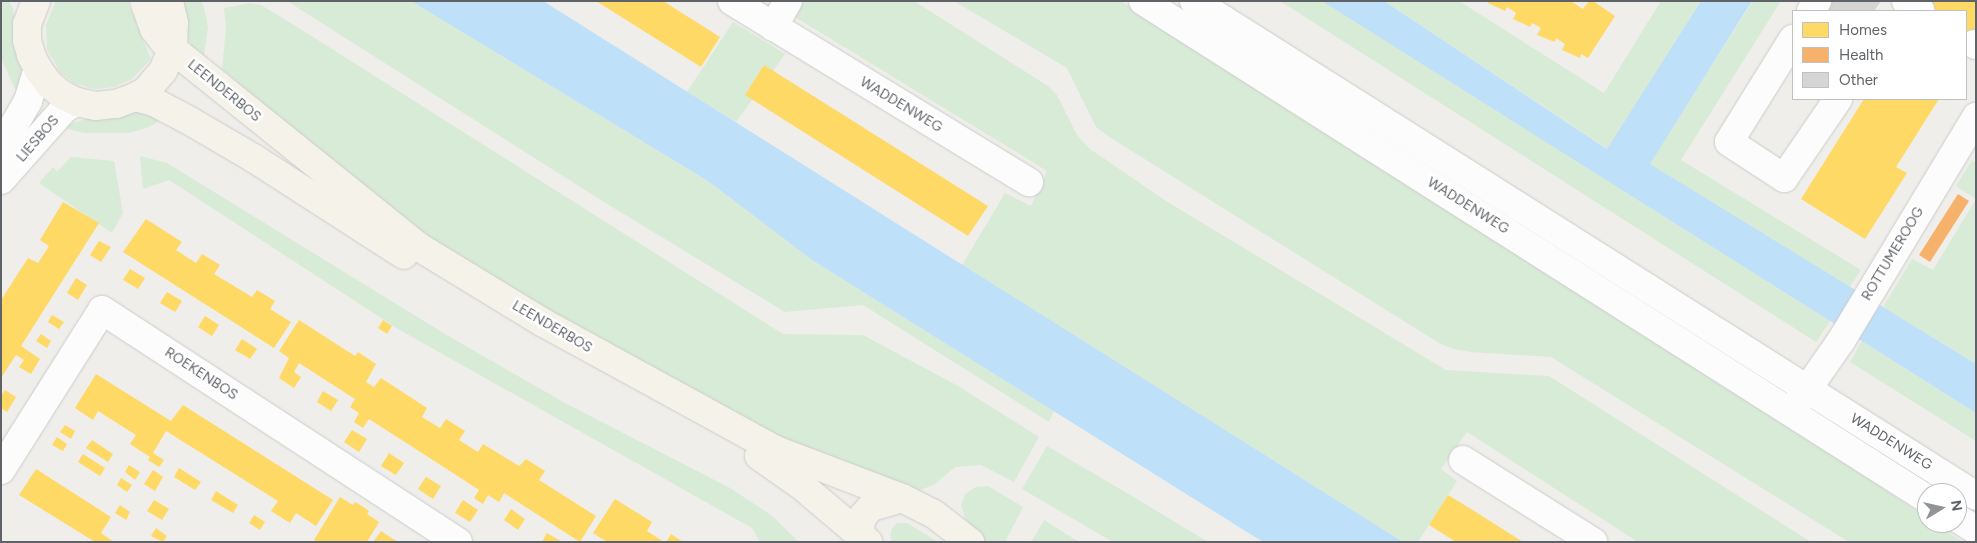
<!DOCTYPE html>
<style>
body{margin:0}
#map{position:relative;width:1977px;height:543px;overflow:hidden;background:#efeeea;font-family:Figtree,sans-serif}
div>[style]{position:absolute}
.green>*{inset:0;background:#d8ebd6}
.water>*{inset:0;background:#bfe0f9}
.homes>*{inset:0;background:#ffd966}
.health>*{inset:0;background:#f6b26b}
.building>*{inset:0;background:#d6d5d3}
.roads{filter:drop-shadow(0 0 1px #cbcccc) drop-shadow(0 0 1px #cbcccc)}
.minor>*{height:28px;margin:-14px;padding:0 14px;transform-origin:14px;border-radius:14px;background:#fdfcfc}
.major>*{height:28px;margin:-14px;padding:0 14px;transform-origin:14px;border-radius:14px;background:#f4f2e9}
span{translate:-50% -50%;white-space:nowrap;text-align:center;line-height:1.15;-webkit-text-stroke:5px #fff;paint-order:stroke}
.street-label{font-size:14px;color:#5f6368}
.frame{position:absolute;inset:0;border:2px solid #5f6368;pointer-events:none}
.legend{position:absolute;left:1792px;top:10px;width:175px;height:90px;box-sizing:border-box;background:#fff;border:1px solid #bfc1c3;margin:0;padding:6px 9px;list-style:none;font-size:15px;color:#5f6368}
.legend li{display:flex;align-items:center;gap:10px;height:25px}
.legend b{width:25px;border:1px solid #bfc1c3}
.north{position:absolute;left:1917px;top:483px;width:50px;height:50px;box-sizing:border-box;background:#fff;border:1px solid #bfc1c3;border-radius:50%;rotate:81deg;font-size:14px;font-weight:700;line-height:20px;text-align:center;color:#5f6368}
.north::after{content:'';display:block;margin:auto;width:18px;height:22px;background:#919496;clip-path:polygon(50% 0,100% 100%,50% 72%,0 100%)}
</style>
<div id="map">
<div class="green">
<i style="clip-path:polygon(1px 1px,9px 1px,13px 8px,22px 69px,16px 91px,1px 58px)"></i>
<i style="clip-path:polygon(56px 1px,127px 1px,151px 59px,132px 79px,114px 87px,94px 89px,74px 83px,60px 72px,47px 49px,46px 25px)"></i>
<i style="clip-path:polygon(179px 1px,201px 1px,204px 7px,208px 28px,203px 61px,193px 50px,186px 34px)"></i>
<i style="clip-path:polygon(287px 1px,411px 1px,708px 181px,812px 260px,1054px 411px,1049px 422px,863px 305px,785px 312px,604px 202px)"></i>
<i style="clip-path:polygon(797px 1px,914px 1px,1048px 86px,1057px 95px,1077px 135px,1090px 149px,1166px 201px,1446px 370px,1549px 376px,1811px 542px,1638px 542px,1467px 432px,1441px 469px,1457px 481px,1418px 542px,1403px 542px,962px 265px,1005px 193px,1031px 206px,1047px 171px,790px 14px)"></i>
<i style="clip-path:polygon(954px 1px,1121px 1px,1789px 424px,1927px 518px,1927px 523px,1935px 523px,1962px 542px,1849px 542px,1551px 357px,1471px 352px,1453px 349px,1439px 343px,1111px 138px,1096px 127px,1067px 68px)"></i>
<i style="clip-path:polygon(1280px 1px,1323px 1px,1830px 321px,1816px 342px)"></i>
<i style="clip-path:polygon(1384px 1px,1459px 1px,1604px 93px,1661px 1px,1701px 1px,1608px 149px)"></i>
<i style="clip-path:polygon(1753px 1px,1781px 1px,1681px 160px,1861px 270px,1850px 287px,1649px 164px)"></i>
<i style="clip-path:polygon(250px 3px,261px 5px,294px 25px,783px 334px,863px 335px,958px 386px,1039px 437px,1014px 482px,981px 465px,955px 467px,935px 484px,916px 492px,784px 445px,409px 231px,233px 88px,238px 82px,222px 69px,226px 28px,224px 8px)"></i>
<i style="clip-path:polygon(733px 22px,785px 54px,736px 122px,687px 92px)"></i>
<i style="clip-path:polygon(139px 110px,166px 117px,149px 127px,129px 133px,84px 133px,60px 127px,98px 115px)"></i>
<i style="clip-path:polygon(140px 156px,167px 163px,445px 334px,565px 403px,730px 488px,771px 515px,799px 542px,760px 542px,752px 528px,398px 329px,169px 180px,143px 189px)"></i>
<i style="clip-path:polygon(71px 157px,114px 161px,123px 213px,112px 233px,39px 183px,53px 167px,57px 172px)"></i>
<i style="clip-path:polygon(1972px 160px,1976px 163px,1976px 364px,1883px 307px,1912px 259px,1933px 270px,1976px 199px,1956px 186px)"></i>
<i style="clip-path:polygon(1862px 341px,1976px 413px,1976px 441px,1850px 362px)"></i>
<i style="clip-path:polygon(1047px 446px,1137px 499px,1208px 542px,1113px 542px,1022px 489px)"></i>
<i style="clip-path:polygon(988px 486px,1023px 507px,1005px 542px,985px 542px,972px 531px,966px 521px,961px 505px,965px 494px,976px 487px)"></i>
<i style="clip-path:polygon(1044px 520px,1079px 542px,1031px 542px)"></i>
<i style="clip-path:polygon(897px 523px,907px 523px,938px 542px,892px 542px,890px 536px,892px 528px)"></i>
</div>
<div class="water">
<i style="clip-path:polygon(411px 1px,543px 1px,1403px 542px,1263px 542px,812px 260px,708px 181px)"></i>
<i style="clip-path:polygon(1322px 1px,1384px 1px,1607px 149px,1701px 1px,1752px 1px,1650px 164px,1976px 364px,1976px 413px)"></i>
</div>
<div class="homes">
<i style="clip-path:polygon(596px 1px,663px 1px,720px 37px,701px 67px)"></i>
<i style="clip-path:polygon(1489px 1px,1571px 1px,1583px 9px,1589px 1px,1593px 1px,1615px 16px,1588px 58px,1581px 54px,1580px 58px,1562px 50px,1565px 44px,1556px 38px,1555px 42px,1537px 35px,1541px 28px,1532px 23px,1530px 27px,1513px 19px,1516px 13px,1507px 7px,1505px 11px,1488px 3px)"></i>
<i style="clip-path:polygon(1926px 1px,1976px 1px,1976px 41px,1966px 56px,1966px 11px,1919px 11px)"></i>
<i style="clip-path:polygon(764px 65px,988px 206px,968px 236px,745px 95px)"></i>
<i style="clip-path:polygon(1864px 99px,1939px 99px,1896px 167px,1907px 173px,1865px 239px,1801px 199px)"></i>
<i style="clip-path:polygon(63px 202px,99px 223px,21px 346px,40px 359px,31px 374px,19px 367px,24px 360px,16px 355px,1px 378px,1px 300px,28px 258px,38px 263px,49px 246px,40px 240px)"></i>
<i style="clip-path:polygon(146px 219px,182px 242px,176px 250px,196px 263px,202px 254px,220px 265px,214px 274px,234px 286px,252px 297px,257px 290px,275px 301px,270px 309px,291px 322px,274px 348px,123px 252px)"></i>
<i style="clip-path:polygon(99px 241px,111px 247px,101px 262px,90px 255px)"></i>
<i style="clip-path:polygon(130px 269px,145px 278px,138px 289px,123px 280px)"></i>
<i style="clip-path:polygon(76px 278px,87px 285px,78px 300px,67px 293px)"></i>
<i style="clip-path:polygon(167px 292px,182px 301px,175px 312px,160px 303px)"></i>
<i style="clip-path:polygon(52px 315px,64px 322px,59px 329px,48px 322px)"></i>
<i style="clip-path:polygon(205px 316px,219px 325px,212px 336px,198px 327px)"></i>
<i style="clip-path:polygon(299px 320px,355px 356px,358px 352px,376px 364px,366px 382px,374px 387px,381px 378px,427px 408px,422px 417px,440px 428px,446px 419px,465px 431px,459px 440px,478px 452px,483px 444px,519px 466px,526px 459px,545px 471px,539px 480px,596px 516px,580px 542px,504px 493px,499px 502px,488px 495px,483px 504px,474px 498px,479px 490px,425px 455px,369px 419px,363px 428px,354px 422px,359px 413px,350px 407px,355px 399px,299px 363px,294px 372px,301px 377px,294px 388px,279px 378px,289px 358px,279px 351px)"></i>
<i style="clip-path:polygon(383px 320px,392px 326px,387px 334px,378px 328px)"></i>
<i style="clip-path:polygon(41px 334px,51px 341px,47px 348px,36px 341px)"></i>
<i style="clip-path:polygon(242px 339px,257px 349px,250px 359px,235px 350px)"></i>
<i style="clip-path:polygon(96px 374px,171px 421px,183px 405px,333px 500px,316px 526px,296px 513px,290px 523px,271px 511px,278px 501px,166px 431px,153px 453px,164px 460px,159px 467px,148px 460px,150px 457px,130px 444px,136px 435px,98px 411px,93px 420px,75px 408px)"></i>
<i style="clip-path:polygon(5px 390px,16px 397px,7px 412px,1px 408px,1px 396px)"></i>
<i style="clip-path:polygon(323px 391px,338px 400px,331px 411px,317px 402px)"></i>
<i style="clip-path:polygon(65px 425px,75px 431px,71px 439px,60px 432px)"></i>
<i style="clip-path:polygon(352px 430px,367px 439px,359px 452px,344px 442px)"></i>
<i style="clip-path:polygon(57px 437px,67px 444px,63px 451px,52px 445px)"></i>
<i style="clip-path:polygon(92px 440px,113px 454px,108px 462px,86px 448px)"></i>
<i style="clip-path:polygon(389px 453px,404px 463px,396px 475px,381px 466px)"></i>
<i style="clip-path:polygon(83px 454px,105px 468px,100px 476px,78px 462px)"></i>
<i style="clip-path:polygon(129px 465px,140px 472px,135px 480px,125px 472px)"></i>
<i style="clip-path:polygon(179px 468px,201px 482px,195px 490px,174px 477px)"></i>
<i style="clip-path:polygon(36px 469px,111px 517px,101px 533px,114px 542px,95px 542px,19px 495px)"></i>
<i style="clip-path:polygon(153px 470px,163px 477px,155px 491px,144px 484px)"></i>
<i style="clip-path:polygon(426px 477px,441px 486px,433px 499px,418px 489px)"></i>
<i style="clip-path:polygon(121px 478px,132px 485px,127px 492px,117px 485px)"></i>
<i style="clip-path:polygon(216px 491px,238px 505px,233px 513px,211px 500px)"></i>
<i style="clip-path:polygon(1448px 495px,1471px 509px,1523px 542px,1456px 542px,1429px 525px)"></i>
<i style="clip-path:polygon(340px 497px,353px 505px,355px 502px,362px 506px,369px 511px,367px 514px,379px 522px,367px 542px,317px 542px,314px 540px)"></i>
<i style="clip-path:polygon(615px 499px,652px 522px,647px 531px,664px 542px,607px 542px,593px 533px)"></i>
<i style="clip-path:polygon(154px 500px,169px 509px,162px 520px,147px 511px)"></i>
<i style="clip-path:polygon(463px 500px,478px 510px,470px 522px,455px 513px)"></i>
<i style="clip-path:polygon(120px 505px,130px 512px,126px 520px,115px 513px)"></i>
<i style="clip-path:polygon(511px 509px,525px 519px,518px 530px,504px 520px)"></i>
<i style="clip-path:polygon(254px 515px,265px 522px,260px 530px,249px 523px)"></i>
<i style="clip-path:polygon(156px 528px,167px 536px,163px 542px,151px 536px)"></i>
<i style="clip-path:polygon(381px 531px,398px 542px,373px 542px)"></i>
<i style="clip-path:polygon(547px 533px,562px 542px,542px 542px)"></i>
<i style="clip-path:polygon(671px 534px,683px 542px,666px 542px)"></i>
</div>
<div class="health">
<i style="clip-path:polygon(1958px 194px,1969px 201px,1930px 262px,1919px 255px)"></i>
</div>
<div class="building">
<i style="clip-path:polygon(1833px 1px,1881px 1px,1874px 11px,1826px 11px)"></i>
</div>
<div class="roads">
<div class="minor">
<i style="left:732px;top:1px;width:348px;rotate:31.4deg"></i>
<i style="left:1143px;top:1px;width:929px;rotate:32.42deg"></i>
<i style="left:1194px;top:1px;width:925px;rotate:32.33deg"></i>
<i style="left:1906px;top:1px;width:17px;rotate:33deg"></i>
<i style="left:1811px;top:11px;width:12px;rotate:-59deg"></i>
<i style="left:773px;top:27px;width:30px;rotate:-60deg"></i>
<i style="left:1793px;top:39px;width:121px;rotate:121.9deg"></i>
<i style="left:1729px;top:142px;width:66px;rotate:33.2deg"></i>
<i style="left:1784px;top:178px;width:96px;rotate:-55.6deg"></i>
<i style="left:1974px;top:44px;width:2px;rotate:27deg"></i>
<i style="left:1px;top:158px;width:33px;rotate:-69deg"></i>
<i style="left:13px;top:127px;width:30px;rotate:-60deg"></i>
<i style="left:28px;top:101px;width:34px;rotate:-73deg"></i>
<i style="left:1px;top:180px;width:96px;rotate:-48.4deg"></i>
<i style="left:65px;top:108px;width:13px;rotate:-27deg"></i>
<i style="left:1797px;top:404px;width:77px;rotate:-55.1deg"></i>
<i style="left:1841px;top:341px;width:262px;rotate:-58.9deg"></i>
<i style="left:1463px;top:460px;width:154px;rotate:32.2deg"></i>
<i style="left:1px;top:470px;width:189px;rotate:-57.7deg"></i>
<i style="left:102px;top:310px;width:425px;rotate:33.1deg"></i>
<i style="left:1957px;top:518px;width:22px;rotate:32deg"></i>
</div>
<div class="major">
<i style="left:36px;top:1px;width:25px;rotate:111deg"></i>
<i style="left:27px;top:24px;width:16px;rotate:90deg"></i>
<i style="left:27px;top:40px;width:16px;rotate:75deg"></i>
<i style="left:31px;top:55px;width:16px;rotate:63deg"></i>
<i style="left:38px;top:69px;width:17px;rotate:54deg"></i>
<i style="left:48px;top:83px;width:17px;rotate:40deg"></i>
<i style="left:61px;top:94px;width:18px;rotate:27deg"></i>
<i style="left:77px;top:102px;width:19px;rotate:12deg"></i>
<i style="left:96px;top:106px;width:20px;rotate:-6deg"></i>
<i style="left:116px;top:104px;width:20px;rotate:-20deg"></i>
<i style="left:135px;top:97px;width:13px;rotate:-29deg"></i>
<i style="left:146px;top:91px;width:26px;rotate:-50deg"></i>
<i style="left:163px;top:71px;width:25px;rotate:-67deg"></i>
<i style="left:173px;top:48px;width:25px;rotate:-88deg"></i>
<i style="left:174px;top:23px;width:23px;rotate:-103deg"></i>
<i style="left:144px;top:1px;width:30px;rotate:70deg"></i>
<i style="left:154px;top:29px;width:16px;rotate:52deg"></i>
<i style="left:164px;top:42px;width:327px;rotate:38.8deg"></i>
<i style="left:419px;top:247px;width:144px;rotate:31.4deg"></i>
<i style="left:542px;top:322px;width:267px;rotate:28.7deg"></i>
<i style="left:776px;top:450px;width:135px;rotate:20.9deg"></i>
<i style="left:902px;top:498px;width:36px;rotate:27deg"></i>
<i style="left:934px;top:514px;width:46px;rotate:37.9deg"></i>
<i style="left:135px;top:97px;width:20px;rotate:15deg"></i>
<i style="left:154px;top:102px;width:41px;rotate:27.8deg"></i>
<i style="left:190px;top:121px;width:75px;rotate:30.3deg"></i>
<i style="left:255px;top:159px;width:177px;rotate:32.8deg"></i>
<i style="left:759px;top:456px;width:52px;rotate:34.9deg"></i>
<i style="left:802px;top:486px;width:87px;rotate:40.3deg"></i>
<i style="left:861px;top:537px;width:12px;rotate:-95deg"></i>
<i style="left:860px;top:525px;width:9px;rotate:-72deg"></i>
<i style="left:863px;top:516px;width:12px;rotate:-48deg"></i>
<i style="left:871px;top:507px;width:32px;rotate:-16deg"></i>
</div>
</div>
<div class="street-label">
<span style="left:224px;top:91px;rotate:39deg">LEENDERBOS</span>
<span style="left:901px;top:105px;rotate:31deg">WADDENWEG</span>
<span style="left:38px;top:139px;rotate:-49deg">LIESBOS</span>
<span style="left:1468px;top:206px;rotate:32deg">WADDENWEG</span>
<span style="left:1893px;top:254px;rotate:-59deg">ROTTUMEROOG</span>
<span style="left:552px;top:327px;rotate:30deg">LEENDERBOS</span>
<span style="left:201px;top:374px;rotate:33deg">ROEKENBOS</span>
<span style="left:1891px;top:442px;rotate:32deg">WADDENWEG</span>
</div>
<div class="frame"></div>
<ul class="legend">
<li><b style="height:14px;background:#ffd966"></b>Homes</li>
<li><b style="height:14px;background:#f6b26b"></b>Health</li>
<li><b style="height:14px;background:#d6d5d3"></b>Other</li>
</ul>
<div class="north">N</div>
</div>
